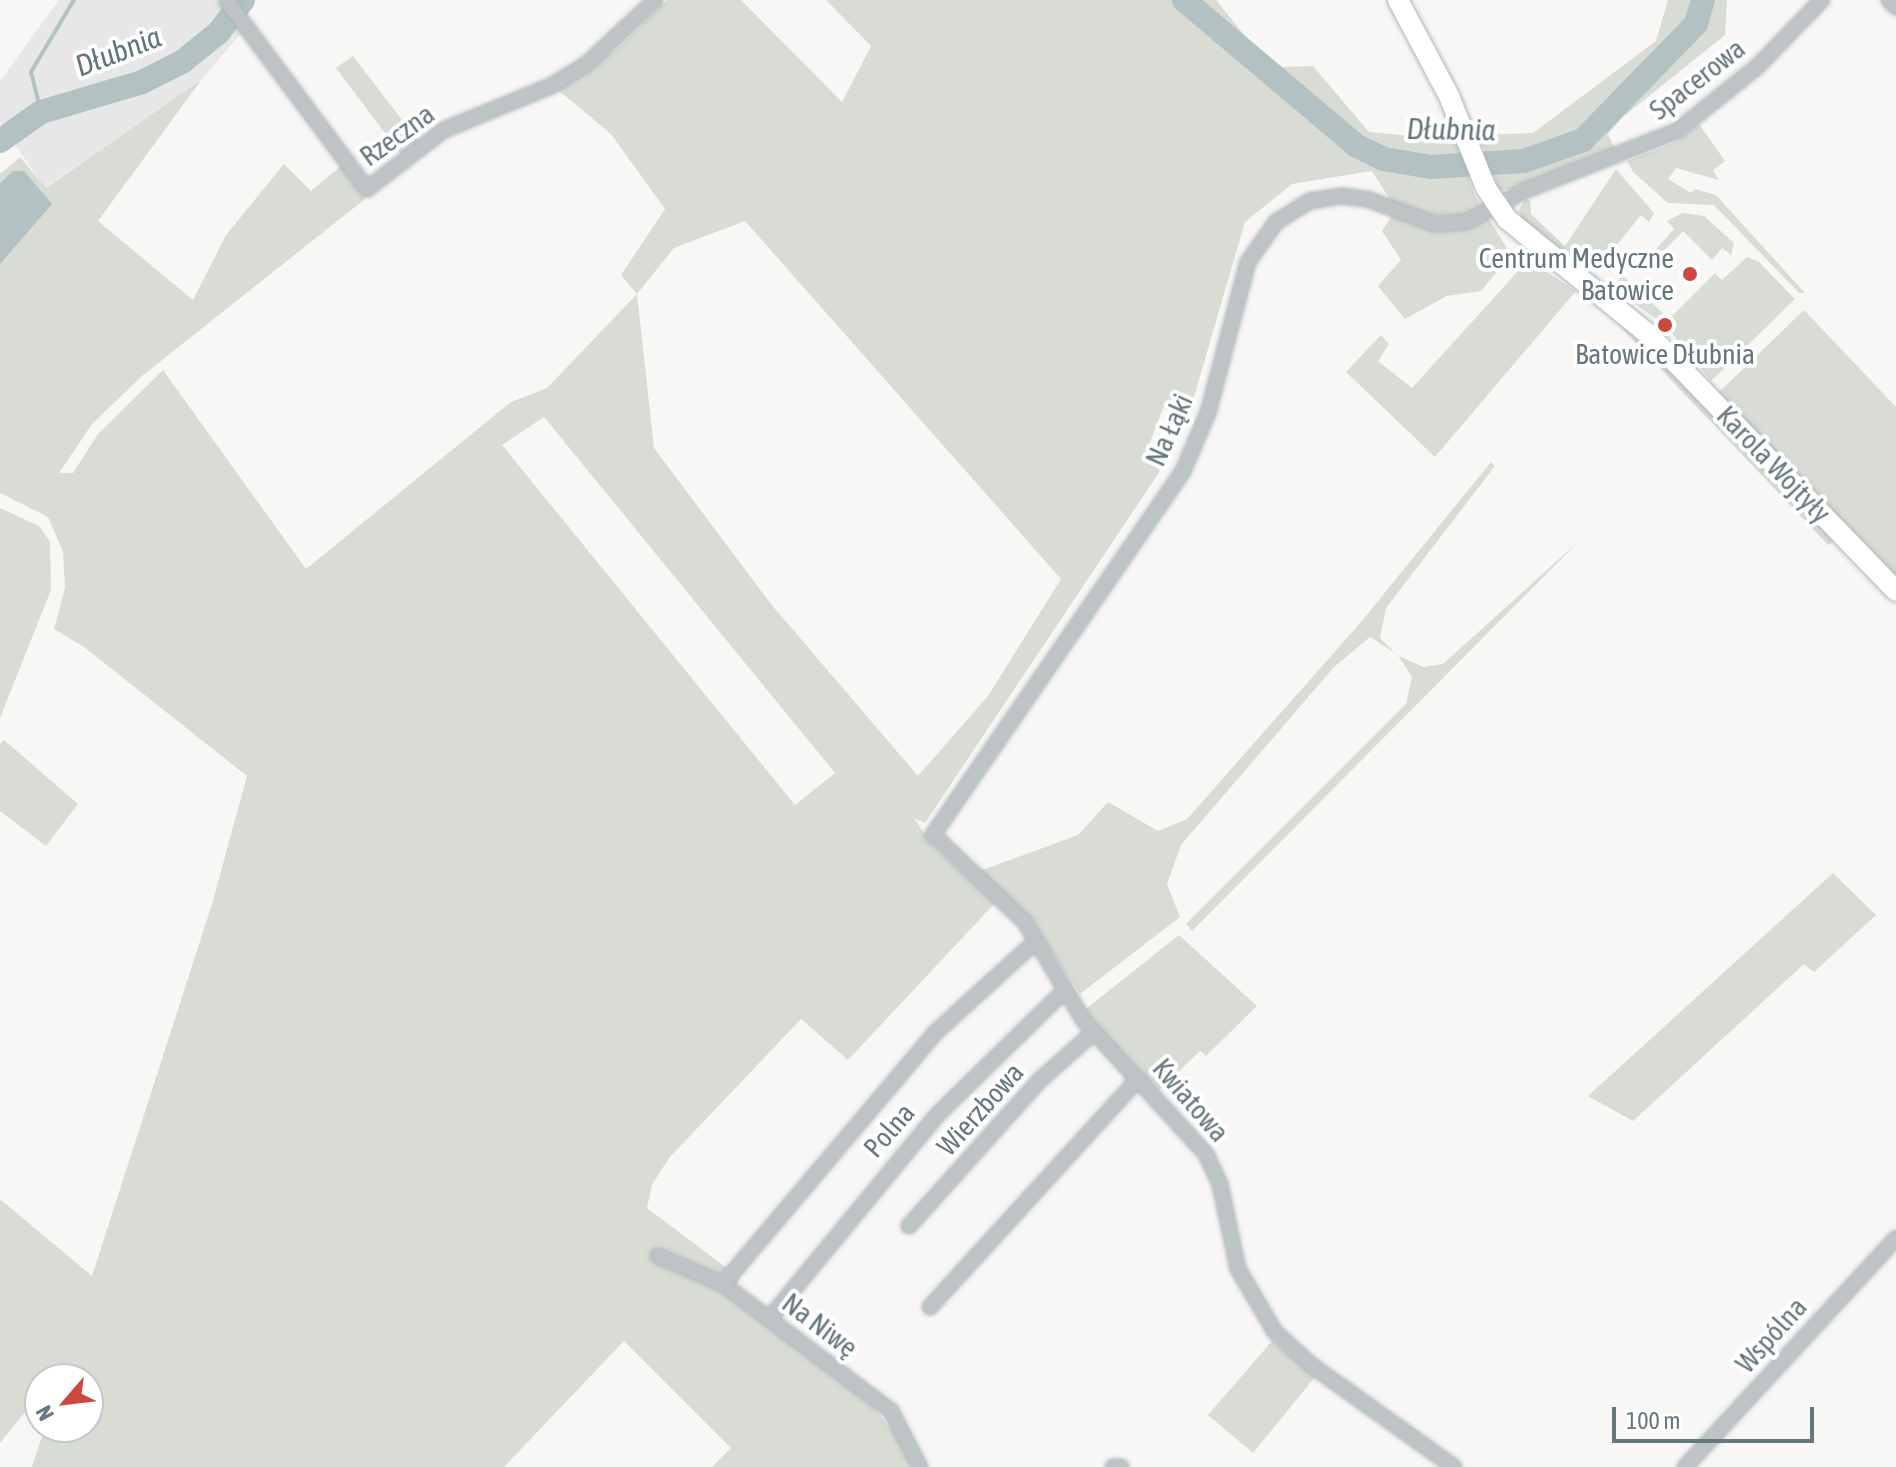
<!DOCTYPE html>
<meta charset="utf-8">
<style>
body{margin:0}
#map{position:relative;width:1896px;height:1467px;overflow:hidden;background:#f8f7f6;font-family:"Asap Condensed",sans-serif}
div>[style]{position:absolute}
.built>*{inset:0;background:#e6e7e6}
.green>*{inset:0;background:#d9dcd5}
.water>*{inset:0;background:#b4c1c3}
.stream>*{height:4px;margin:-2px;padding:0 2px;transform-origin:2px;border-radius:2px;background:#b4c1c3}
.river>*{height:24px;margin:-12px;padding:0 12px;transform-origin:12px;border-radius:12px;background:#b4c1c3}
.roads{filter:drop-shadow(0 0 2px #b0b7ba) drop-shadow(0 0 2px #b0b7ba)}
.street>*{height:14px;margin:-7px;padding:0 7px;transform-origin:7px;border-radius:7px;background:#bec3c5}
.secondary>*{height:20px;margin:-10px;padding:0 10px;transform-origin:10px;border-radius:10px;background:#fff}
.dots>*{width:22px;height:22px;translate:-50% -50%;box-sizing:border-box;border:4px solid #fff;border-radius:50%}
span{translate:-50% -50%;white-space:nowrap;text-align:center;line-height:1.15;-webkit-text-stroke:8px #fff;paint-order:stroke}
.street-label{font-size:28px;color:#66777d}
.poi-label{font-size:28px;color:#66777d}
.right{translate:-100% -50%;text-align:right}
.water-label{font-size:30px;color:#617678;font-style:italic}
.north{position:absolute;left:24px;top:1363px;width:80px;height:80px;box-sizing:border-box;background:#fff;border:2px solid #c2c9cb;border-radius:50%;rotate:242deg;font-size:22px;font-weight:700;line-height:32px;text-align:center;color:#66777d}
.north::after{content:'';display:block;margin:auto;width:28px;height:36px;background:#ce483f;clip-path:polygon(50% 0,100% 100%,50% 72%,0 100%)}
.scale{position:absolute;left:1612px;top:1407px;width:202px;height:36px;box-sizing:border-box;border:4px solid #66777d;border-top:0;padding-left:10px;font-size:24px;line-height:28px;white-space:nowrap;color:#66777d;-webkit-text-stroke:6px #fff;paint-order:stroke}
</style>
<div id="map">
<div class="built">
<i style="clip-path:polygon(59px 0,215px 0,243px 31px,202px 79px,45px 188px,0 123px,0 81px)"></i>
</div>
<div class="green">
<i style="clip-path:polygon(evenodd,667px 0,741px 0,842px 102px,871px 46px,826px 0,1216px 0,1250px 42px,1282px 67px,1313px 66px,1369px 132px,1455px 140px,1475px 196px,1511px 255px,1481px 291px,1447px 296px,1405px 319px,1378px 286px,1401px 260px,1382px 231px,1396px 209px,1372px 171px,1292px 184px,1245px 222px,1187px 421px,1163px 408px,1145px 456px,1160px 471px,925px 823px,914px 818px,934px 848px,995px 903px,848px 1060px,801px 1019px,669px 1158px,652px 1185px,647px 1208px,740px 1278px,730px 1295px,872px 1406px,905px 1446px,911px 1467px,712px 1467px,731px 1448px,624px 1341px,504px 1467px,32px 1467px,45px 1427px,88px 1427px,88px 1379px,40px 1379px,40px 1421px,26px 1411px,0 1443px,0 1199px,92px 1276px,212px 904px,247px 776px,84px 647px,54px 629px,65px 588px,63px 552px,48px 517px,0 493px,0 174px,20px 157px,46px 188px,202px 79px,98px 221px,193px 300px,226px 235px,284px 164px,311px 191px,341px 166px,365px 199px,142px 376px,92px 424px,59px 473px,73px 473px,98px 434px,163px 370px,306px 569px,511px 402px,547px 388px,637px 294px,621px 275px,665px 209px,611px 134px,558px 90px,617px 49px,667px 0,745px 221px,1061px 579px,988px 696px,918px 776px,771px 604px,654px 448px,637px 294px,674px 248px,745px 221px,667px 0,544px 417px,835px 773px,795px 805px,502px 445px,544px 417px)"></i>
<i style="clip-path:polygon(1668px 0,1727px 0,1725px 35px,1623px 117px,1608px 134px,1615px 150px,1517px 188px,1499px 190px,1479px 135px,1533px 133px,1656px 41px)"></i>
<i style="clip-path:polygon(353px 56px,419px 142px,403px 157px,336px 68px)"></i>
<i style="clip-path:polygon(1699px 124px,1725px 161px,1713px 170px,1719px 180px,1676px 168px,1668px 179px,1691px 193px,1695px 189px,1716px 195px,1805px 293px,1799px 293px,1714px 205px,1668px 203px,1633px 172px,1627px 161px,1676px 142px)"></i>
<i style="clip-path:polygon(1616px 169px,1654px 213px,1649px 222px,1641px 215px,1595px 272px,1521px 222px,1519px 210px,1525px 199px,1530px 200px,1531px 214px,1565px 246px)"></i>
<i style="clip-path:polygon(1683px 213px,1704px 216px,1734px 243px,1731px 255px,1722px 248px,1712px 260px,1683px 231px,1661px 254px,1656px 249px,1674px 229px,1667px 221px)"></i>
<i style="clip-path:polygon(1747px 257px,1759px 262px,1795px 299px,1711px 381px,1666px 326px,1613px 288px,1622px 275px,1669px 319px,1715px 273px,1722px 280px)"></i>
<i style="clip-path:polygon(1528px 260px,1576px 291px,1435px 457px,1346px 372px,1381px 335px,1389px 344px,1378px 361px,1412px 388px)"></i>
<i style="clip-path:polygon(1804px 310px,1896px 407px,1896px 584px,1717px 394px)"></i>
<i style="clip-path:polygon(1616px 322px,1666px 364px,1834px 541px,1828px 545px)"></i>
<i style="clip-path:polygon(1491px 462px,1495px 466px,1386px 608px,1380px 638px,1397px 655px,1423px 667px,1443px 664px,1579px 541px,1192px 931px,1186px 924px,1406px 704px,1412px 677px,1398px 655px,1370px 637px,1334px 667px,1181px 845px,1167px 884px,1180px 917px,1080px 994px,1031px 920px,980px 871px,1078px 835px,1108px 802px,1158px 831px,1187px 819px,1361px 622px)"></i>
<i style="clip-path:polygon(0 508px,39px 526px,50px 542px,51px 590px,0 718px)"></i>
<i style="clip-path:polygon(4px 740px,78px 804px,46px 846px,0 811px,0 744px)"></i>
<i style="clip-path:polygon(1833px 873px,1876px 915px,1814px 972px,1804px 964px,1633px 1121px,1588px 1096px)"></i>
<i style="clip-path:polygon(1179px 935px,1257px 1006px,1206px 1056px,1200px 1051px,1157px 1092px,1082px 1012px)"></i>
<i style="clip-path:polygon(1272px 1341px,1315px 1377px,1253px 1453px,1208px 1415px)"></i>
</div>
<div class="water">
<i style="clip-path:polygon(13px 171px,24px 171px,52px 204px,0 264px,0 183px)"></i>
</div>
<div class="stream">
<i style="left:41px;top:112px;width:41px;rotate:-104deg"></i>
<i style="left:31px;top:72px;width:84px;rotate:-59.2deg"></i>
</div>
<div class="river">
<i style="left:1184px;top:0;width:226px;rotate:40.2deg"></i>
<i style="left:1357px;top:146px;width:30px;rotate:26deg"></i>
<i style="left:1384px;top:159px;width:48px;rotate:9.7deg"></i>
<i style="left:1431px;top:167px;width:93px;rotate:-3.7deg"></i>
<i style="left:1524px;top:161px;width:63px;rotate:-19.6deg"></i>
<i style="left:1583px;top:140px;width:162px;rotate:-45.8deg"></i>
<i style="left:1696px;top:24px;width:25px;rotate:-74deg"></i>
<i style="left:0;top:141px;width:50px;rotate:-35.3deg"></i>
<i style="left:41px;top:112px;width:105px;rotate:-16.5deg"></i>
<i style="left:142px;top:82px;width:45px;rotate:-26.6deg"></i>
<i style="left:182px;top:62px;width:48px;rotate:-39deg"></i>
<i style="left:219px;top:32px;width:40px;rotate:-53deg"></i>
</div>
<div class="roads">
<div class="street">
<i style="left:226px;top:0;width:236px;rotate:53.3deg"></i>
<i style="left:367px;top:189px;width:97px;rotate:-37.5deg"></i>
<i style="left:444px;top:130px;width:118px;rotate:-22.4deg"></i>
<i style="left:553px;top:85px;width:41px;rotate:-32.2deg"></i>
<i style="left:588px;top:63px;width:92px;rotate:-43.2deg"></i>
<i style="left:1889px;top:0;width:10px;rotate:45deg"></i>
<i style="left:909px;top:1226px;width:196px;rotate:-48.1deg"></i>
<i style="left:1040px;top:1080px;width:72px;rotate:-41.6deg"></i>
<i style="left:658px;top:1256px;width:71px;rotate:23.3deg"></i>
<i style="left:723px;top:1284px;width:211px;rotate:37.1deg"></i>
<i style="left:891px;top:1411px;width:63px;rotate:62.6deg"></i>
<i style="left:723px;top:1284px;width:330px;rotate:-49.8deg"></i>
<i style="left:936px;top:1032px;width:135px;rotate:-42.3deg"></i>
<i style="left:930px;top:1307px;width:309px;rotate:-47.6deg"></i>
<i style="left:769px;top:1319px;width:267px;rotate:-50.5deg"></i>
<i style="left:939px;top:1113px;width:176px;rotate:-44.3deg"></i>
<i style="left:1113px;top:1467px;width:8px"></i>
<i style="left:1454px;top:1467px;width:176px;rotate:-144.5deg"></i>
<i style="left:1311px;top:1365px;width:49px;rotate:-137.5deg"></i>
<i style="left:1275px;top:1332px;width:73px;rotate:-120.4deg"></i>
<i style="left:1238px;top:1269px;width:87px;rotate:-102deg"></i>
<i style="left:1220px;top:1184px;width:33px;rotate:-115deg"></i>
<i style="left:1206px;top:1154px;width:180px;rotate:-132.5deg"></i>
<i style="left:1084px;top:1021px;width:115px;rotate:-120.8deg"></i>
<i style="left:1025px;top:922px;width:127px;rotate:-136.6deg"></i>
<i style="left:933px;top:835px;width:442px;rotate:-55.5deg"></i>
<i style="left:1183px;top:471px;width:63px;rotate:-66.7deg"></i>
<i style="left:1208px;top:413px;width:156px;rotate:-75.2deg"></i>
<i style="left:1248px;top:262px;width:49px;rotate:-55deg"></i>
<i style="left:1276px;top:222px;width:40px;rotate:-32deg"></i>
<i style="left:1310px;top:201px;width:31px;rotate:-9deg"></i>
<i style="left:1341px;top:196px;width:26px;rotate:7deg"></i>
<i style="left:1367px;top:199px;width:72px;rotate:20.2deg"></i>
<i style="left:1435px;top:224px;width:31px;rotate:-4deg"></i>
<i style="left:1466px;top:222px;width:66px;rotate:-28.1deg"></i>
<i style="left:1524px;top:191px;width:164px;rotate:-21.4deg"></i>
<i style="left:1677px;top:131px;width:102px;rotate:-38.7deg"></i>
<i style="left:1757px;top:67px;width:93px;rotate:-45.9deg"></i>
<i style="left:1685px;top:1467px;width:311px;rotate:-47.3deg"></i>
</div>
<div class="secondary">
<i style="left:1398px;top:0;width:109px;rotate:62deg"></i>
<i style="left:1449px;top:96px;width:99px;rotate:68.1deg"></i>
<i style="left:1486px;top:188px;width:37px;rotate:56deg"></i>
<i style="left:1507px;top:219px;width:182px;rotate:39.2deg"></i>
<i style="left:1648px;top:334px;width:357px;rotate:46deg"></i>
</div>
</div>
<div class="dots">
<i style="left:1690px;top:274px;background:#ce483f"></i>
<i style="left:1665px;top:325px;background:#ce483f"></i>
</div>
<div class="street-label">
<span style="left:1697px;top:79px;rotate:-38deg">Spacerowa</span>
<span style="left:397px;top:135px;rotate:-36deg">Rzeczna</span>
<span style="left:1169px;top:430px;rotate:-66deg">Na Łąki</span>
<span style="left:1774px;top:464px;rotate:46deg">Karola Wojtyły</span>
<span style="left:1191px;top:1100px;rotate:49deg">Kwiatowa</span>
<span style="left:980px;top:1109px;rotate:-48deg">Wierzbowa</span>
<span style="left:889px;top:1130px;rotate:-49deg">Polna</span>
<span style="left:820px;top:1325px;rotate:37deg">Na Niwę</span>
<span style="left:1771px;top:1335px;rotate:-48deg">Wspólna</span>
</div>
<div class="poi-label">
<span class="right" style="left:1674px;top:274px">Centrum Medyczne<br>Batowice</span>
<span style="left:1665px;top:354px">Batowice Dłubnia</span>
</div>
<div class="water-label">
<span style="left:118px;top:51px;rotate:-21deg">Dłubnia</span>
<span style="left:1451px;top:129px;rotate:1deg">Dłubnia</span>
</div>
<div class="north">N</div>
<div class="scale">100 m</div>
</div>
